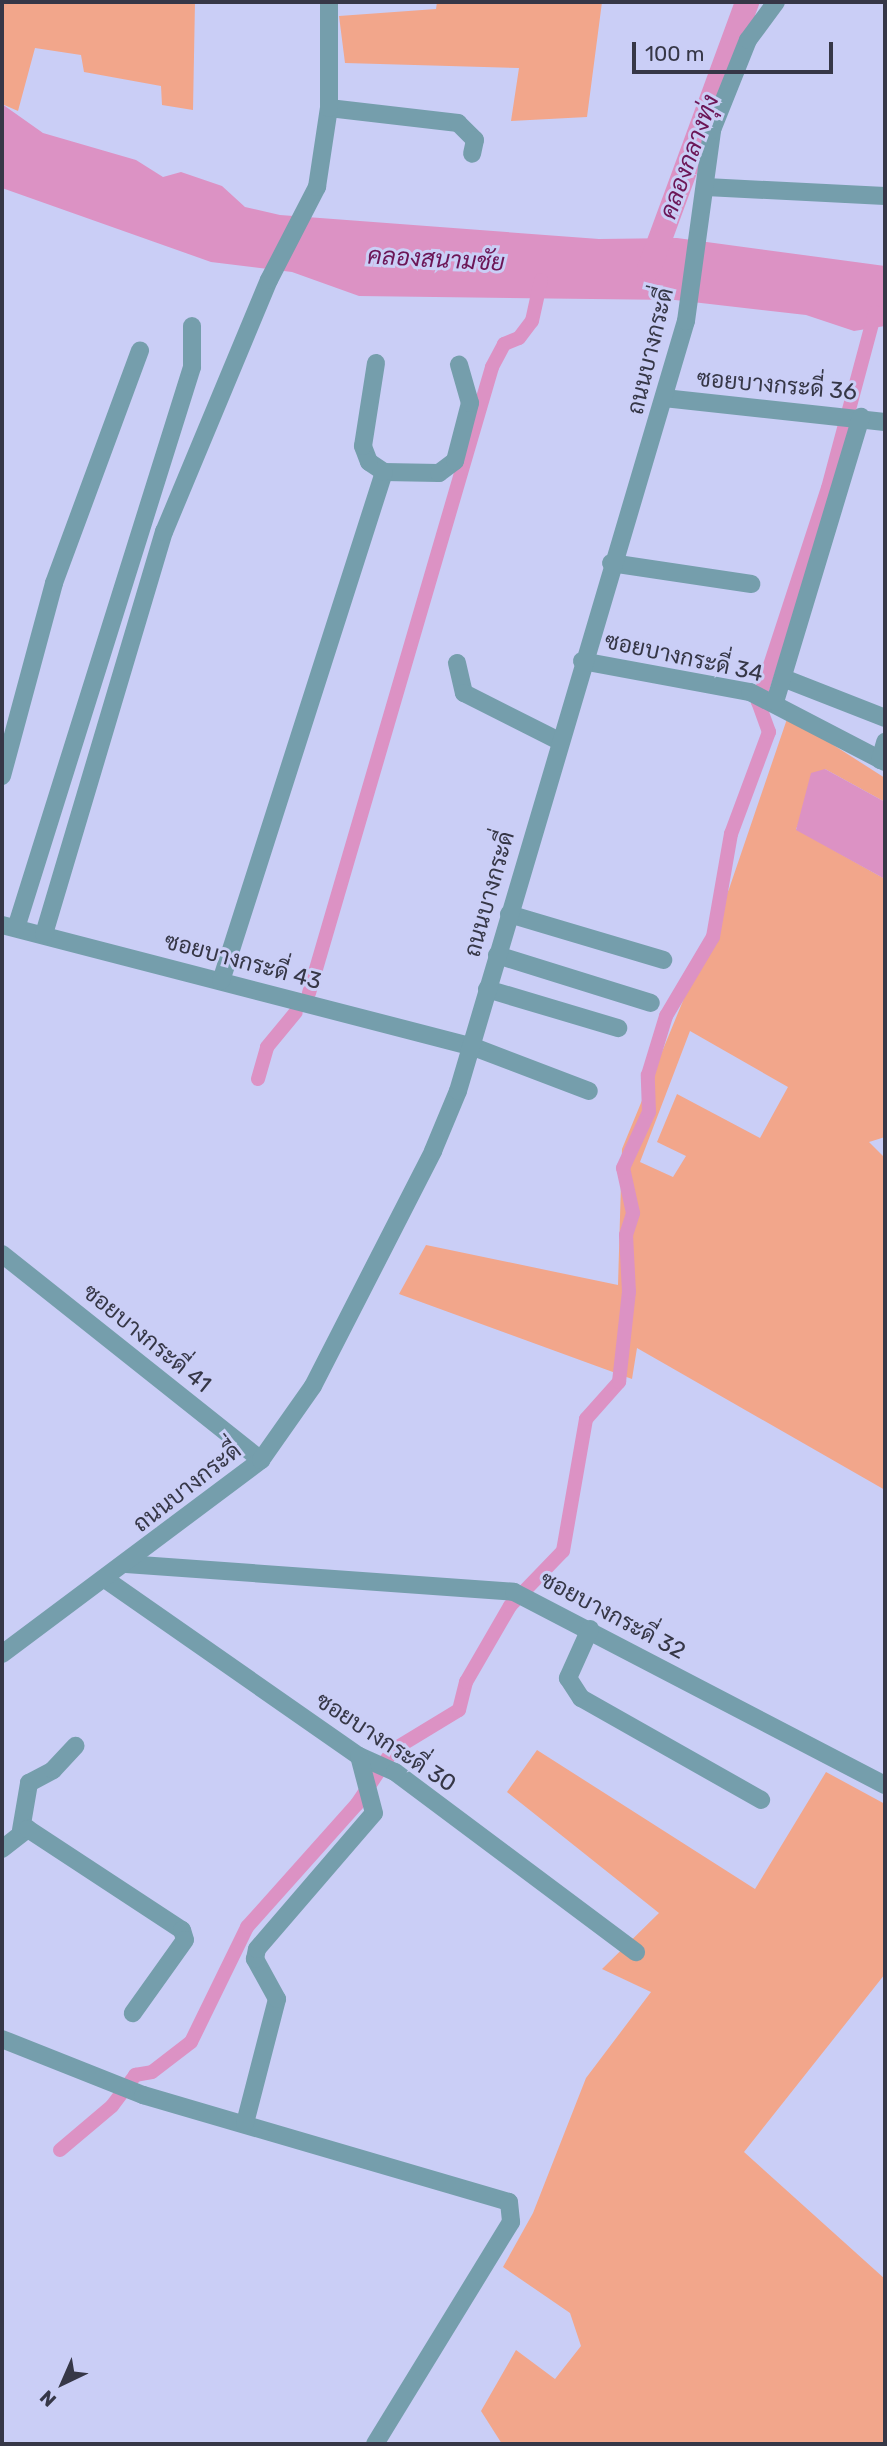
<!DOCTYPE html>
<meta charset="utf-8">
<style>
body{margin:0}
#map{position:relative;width:887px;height:2446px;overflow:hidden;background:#cacef6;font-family:Rubik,Sarabun,sans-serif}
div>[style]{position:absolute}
.green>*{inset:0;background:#f2a68b}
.water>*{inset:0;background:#dc92c4}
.canal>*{height:14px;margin:-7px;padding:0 7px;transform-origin:7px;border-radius:7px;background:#dc92c4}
.river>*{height:24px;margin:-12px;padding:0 12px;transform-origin:12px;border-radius:12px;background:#dc92c4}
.minor>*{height:18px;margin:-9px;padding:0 9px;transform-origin:9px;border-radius:9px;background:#759eac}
span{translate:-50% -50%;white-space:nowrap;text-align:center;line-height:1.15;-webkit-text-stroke:6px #cacef6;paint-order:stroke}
.street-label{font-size:23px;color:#363747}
.water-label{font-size:24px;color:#6c1657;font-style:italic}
.frame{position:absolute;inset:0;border:4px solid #363747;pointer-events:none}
.north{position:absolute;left:28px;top:2348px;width:70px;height:70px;-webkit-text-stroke:5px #cacef6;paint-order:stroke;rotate:224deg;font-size:19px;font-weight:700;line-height:28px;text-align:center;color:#363747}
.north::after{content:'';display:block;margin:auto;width:24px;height:32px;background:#363747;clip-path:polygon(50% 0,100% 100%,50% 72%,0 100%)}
.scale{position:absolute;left:632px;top:42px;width:201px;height:32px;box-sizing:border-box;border:4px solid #363747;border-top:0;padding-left:9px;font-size:21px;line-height:24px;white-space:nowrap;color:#363747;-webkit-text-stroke:5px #cacef6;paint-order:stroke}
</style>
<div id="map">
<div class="green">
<i style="clip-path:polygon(2px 2px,195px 2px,193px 110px,162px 105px,161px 86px,84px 72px,81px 55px,35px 48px,18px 111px,2px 104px)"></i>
<i style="clip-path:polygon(437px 2px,602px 2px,587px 117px,511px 121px,519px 68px,345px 63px,339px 16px,436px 9px)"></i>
<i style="clip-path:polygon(evenodd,788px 716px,885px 778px,885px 802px,825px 769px,796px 829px,885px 879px,885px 1137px,869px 1142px,885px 1158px,885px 1490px,637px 1348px,632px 1379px,399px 1294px,426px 1245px,618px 1285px,622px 1149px,729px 889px,788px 716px,690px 1031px,788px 1087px,760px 1138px,677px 1094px,657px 1142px,686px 1156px,673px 1177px,640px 1162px,690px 1031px)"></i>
<i style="clip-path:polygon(537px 1750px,755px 1889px,826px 1772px,885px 1804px,885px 1974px,744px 2152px,885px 2279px,885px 2444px,502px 2444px,481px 2411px,516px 2350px,555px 2379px,581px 2346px,570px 2313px,503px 2267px,533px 2213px,586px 2078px,651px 1992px,602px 1969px,659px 1913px,507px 1792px)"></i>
</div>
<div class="water">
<i style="clip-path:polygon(2px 104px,43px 133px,136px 160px,163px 177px,181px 172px,222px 186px,245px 207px,280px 215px,599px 239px,677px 238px,885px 266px,885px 326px,854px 331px,806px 315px,675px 300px,359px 296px,292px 272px,211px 262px,2px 188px)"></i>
<i style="clip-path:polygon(825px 769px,885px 802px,885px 879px,796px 830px,811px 773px)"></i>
</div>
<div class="canal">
<i style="left:309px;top:993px;width:652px;rotate:-73.7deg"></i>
<i style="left:492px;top:367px;width:26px;rotate:-62deg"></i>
<i style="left:504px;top:344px;width:16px;rotate:-22deg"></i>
<i style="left:519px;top:338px;width:21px;rotate:-53deg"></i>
<i style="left:532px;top:321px;width:42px;rotate:-77.6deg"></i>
<i style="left:258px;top:1079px;width:33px;rotate:-74deg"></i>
<i style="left:267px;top:1047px;width:45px;rotate:-50.4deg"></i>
<i style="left:60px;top:2150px;width:68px;rotate:-40.2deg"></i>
<i style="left:112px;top:2106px;width:39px;rotate:-53deg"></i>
<i style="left:135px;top:2075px;width:17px;rotate:-10deg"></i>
<i style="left:152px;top:2072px;width:49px;rotate:-37.6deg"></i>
<i style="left:191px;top:2042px;width:128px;rotate:-64deg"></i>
<i style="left:247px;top:1927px;width:165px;rotate:-48.2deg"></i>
<i style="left:357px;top:1804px;width:65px;rotate:-56.3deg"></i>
<i style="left:393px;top:1750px;width:77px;rotate:-31.2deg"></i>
<i style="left:459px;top:1710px;width:29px;rotate:-76deg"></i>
<i style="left:466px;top:1682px;width:88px;rotate:-59.9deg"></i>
<i style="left:510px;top:1606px;width:76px;rotate:-46.1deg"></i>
<i style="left:563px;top:1551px;width:134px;rotate:-80.1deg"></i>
<i style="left:586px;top:1419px;width:50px;rotate:-48.3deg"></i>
<i style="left:619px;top:1382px;width:91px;rotate:-83.7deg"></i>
<i style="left:629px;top:1292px;width:57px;rotate:-93deg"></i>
<i style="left:626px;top:1235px;width:23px;rotate:-72deg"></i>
<i style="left:633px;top:1213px;width:46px;rotate:-102.5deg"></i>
<i style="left:623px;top:1168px;width:62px;rotate:-65.1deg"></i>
<i style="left:649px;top:1112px;width:37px;rotate:-92deg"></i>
<i style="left:648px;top:1075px;width:62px;rotate:-73deg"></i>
<i style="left:666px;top:1016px;width:92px;rotate:-59.3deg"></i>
<i style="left:713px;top:937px;width:105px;rotate:-80.1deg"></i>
<i style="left:731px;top:834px;width:109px;rotate:-69.6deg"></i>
<i style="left:769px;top:732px;width:32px;rotate:-110deg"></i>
<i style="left:758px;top:702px;width:225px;rotate:-71.9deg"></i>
<i style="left:828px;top:488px;width:182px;rotate:-75deg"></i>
</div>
<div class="river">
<i style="left:649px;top:269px;width:284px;rotate:-69.8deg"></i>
</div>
<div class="minor">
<i style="left:329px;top:108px;width:130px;rotate:6.6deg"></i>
<i style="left:458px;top:123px;width:24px;rotate:45deg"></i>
<i style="left:475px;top:140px;width:14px;rotate:102deg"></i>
<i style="left:706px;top:187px;width:179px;rotate:2.9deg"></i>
<i style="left:664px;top:398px;width:222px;rotate:6.2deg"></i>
<i style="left:384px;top:472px;width:55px;rotate:1deg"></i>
<i style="left:439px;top:473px;width:20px;rotate:-37deg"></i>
<i style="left:455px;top:461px;width:60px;rotate:-75.5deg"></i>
<i style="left:470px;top:403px;width:40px;rotate:-106deg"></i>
<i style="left:611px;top:563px;width:142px;rotate:8.5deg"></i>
<i style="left:582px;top:661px;width:171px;rotate:10.5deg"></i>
<i style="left:750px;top:692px;width:152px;rotate:27.4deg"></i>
<i style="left:457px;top:663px;width:31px;rotate:77deg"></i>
<i style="left:464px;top:693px;width:106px;rotate:26.8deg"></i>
<i style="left:783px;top:678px;width:110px;rotate:21.4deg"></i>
<i style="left:775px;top:702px;width:298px;rotate:-73.2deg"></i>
<i style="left:880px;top:760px;width:19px;rotate:-74deg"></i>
<i style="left:2px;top:776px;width:200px;rotate:-74.9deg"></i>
<i style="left:54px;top:583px;width:248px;rotate:-69.7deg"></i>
<i style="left:509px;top:914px;width:161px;rotate:16.6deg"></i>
<i style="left:2px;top:925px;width:484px;rotate:14.5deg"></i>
<i style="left:471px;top:1046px;width:126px;rotate:20.9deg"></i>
<i style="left:16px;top:928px;width:588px;rotate:-72.58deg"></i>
<i style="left:192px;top:367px;width:41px;rotate:-90deg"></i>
<i style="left:44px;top:934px;width:420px;rotate:-73.4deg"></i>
<i style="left:164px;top:532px;width:273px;rotate:-67.4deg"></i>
<i style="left:269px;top:280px;width:105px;rotate:-62.7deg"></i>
<i style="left:317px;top:187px;width:80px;rotate:-81.4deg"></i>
<i style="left:329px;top:108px;width:106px;rotate:-90deg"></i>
<i style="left:497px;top:955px;width:161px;rotate:17.3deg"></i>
<i style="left:221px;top:981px;width:534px;rotate:-72.24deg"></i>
<i style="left:384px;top:472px;width:18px;rotate:-146deg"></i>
<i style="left:369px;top:462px;width:17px;rotate:-111deg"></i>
<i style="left:363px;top:446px;width:84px;rotate:-81.1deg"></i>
<i style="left:487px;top:989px;width:137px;rotate:16.6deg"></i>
<i style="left:2px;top:1254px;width:331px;rotate:38.5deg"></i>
<i style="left:126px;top:1564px;width:389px;rotate:4.1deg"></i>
<i style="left:514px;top:1592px;width:418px;rotate:27.5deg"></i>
<i style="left:105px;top:1579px;width:310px;rotate:34.9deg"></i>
<i style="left:359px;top:1756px;width:39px;rotate:24deg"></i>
<i style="left:395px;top:1772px;width:301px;rotate:36.8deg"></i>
<i style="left:590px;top:1629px;width:54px;rotate:114.2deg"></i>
<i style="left:568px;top:1678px;width:24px;rotate:57deg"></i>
<i style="left:581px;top:1698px;width:207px;rotate:29.5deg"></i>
<i style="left:2px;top:1654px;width:324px;rotate:-36.8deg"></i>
<i style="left:261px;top:1460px;width:90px;rotate:-54.9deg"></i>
<i style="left:313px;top:1386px;width:264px;rotate:-62.9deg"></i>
<i style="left:433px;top:1151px;width:65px;rotate:-67.4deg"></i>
<i style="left:458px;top:1091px;width:803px;rotate:-73.51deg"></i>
<i style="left:686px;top:321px;width:193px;rotate:-82.2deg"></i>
<i style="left:712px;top:130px;width:97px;rotate:-68.2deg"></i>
<i style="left:748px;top:40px;width:47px;rotate:-53.6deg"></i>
<i style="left:21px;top:1830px;width:48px;rotate:-80.3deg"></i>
<i style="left:29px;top:1783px;width:27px;rotate:-28deg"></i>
<i style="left:53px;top:1770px;width:33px;rotate:-47deg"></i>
<i style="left:2px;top:1849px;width:33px;rotate:-38deg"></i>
<i style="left:28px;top:1829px;width:184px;rotate:33.3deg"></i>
<i style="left:182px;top:1930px;width:10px;rotate:73deg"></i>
<i style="left:185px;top:1940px;width:90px;rotate:125.5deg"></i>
<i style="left:2px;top:2039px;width:152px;rotate:21.7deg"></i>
<i style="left:143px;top:2095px;width:381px;rotate:16.3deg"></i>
<i style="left:509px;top:2202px;width:20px;rotate:84deg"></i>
<i style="left:511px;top:2222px;width:260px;rotate:121.5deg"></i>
<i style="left:245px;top:2123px;width:128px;rotate:-75.5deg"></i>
<i style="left:277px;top:1999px;width:46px;rotate:-118.8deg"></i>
<i style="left:255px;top:1959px;width:10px;rotate:-79deg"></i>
<i style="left:257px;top:1949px;width:179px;rotate:-49.3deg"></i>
<i style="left:374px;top:1813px;width:59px;rotate:-104.7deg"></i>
</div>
<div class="street-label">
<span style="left:650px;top:351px;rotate:-76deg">ถนนบางกระดี่</span>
<span style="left:777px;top:385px;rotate:5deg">ซอยบางกระดี่ 36</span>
<span style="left:684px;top:657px;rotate:12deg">ซอยบางกระดี่ 34</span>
<span style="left:489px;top:894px;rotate:-74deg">ถนนบางกระดี่</span>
<span style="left:243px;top:961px;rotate:15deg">ซอยบางกระดี่ 43</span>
<span style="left:147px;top:1338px;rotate:39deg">ซอยบางกระดี่ 41</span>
<span style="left:187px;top:1487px;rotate:-38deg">ถนนบางกระดี่</span>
<span style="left:613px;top:1615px;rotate:28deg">ซอยบางกระดี่ 32</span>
<span style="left:386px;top:1742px;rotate:33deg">ซอยบางกระดี่ 30</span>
</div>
<div class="water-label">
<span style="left:690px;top:157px;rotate:-70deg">คลองกลางทุ่ง</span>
<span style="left:436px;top:260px;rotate:3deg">คลองสนามชัย</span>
</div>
<div class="frame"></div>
<div class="north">N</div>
<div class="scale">100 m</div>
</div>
